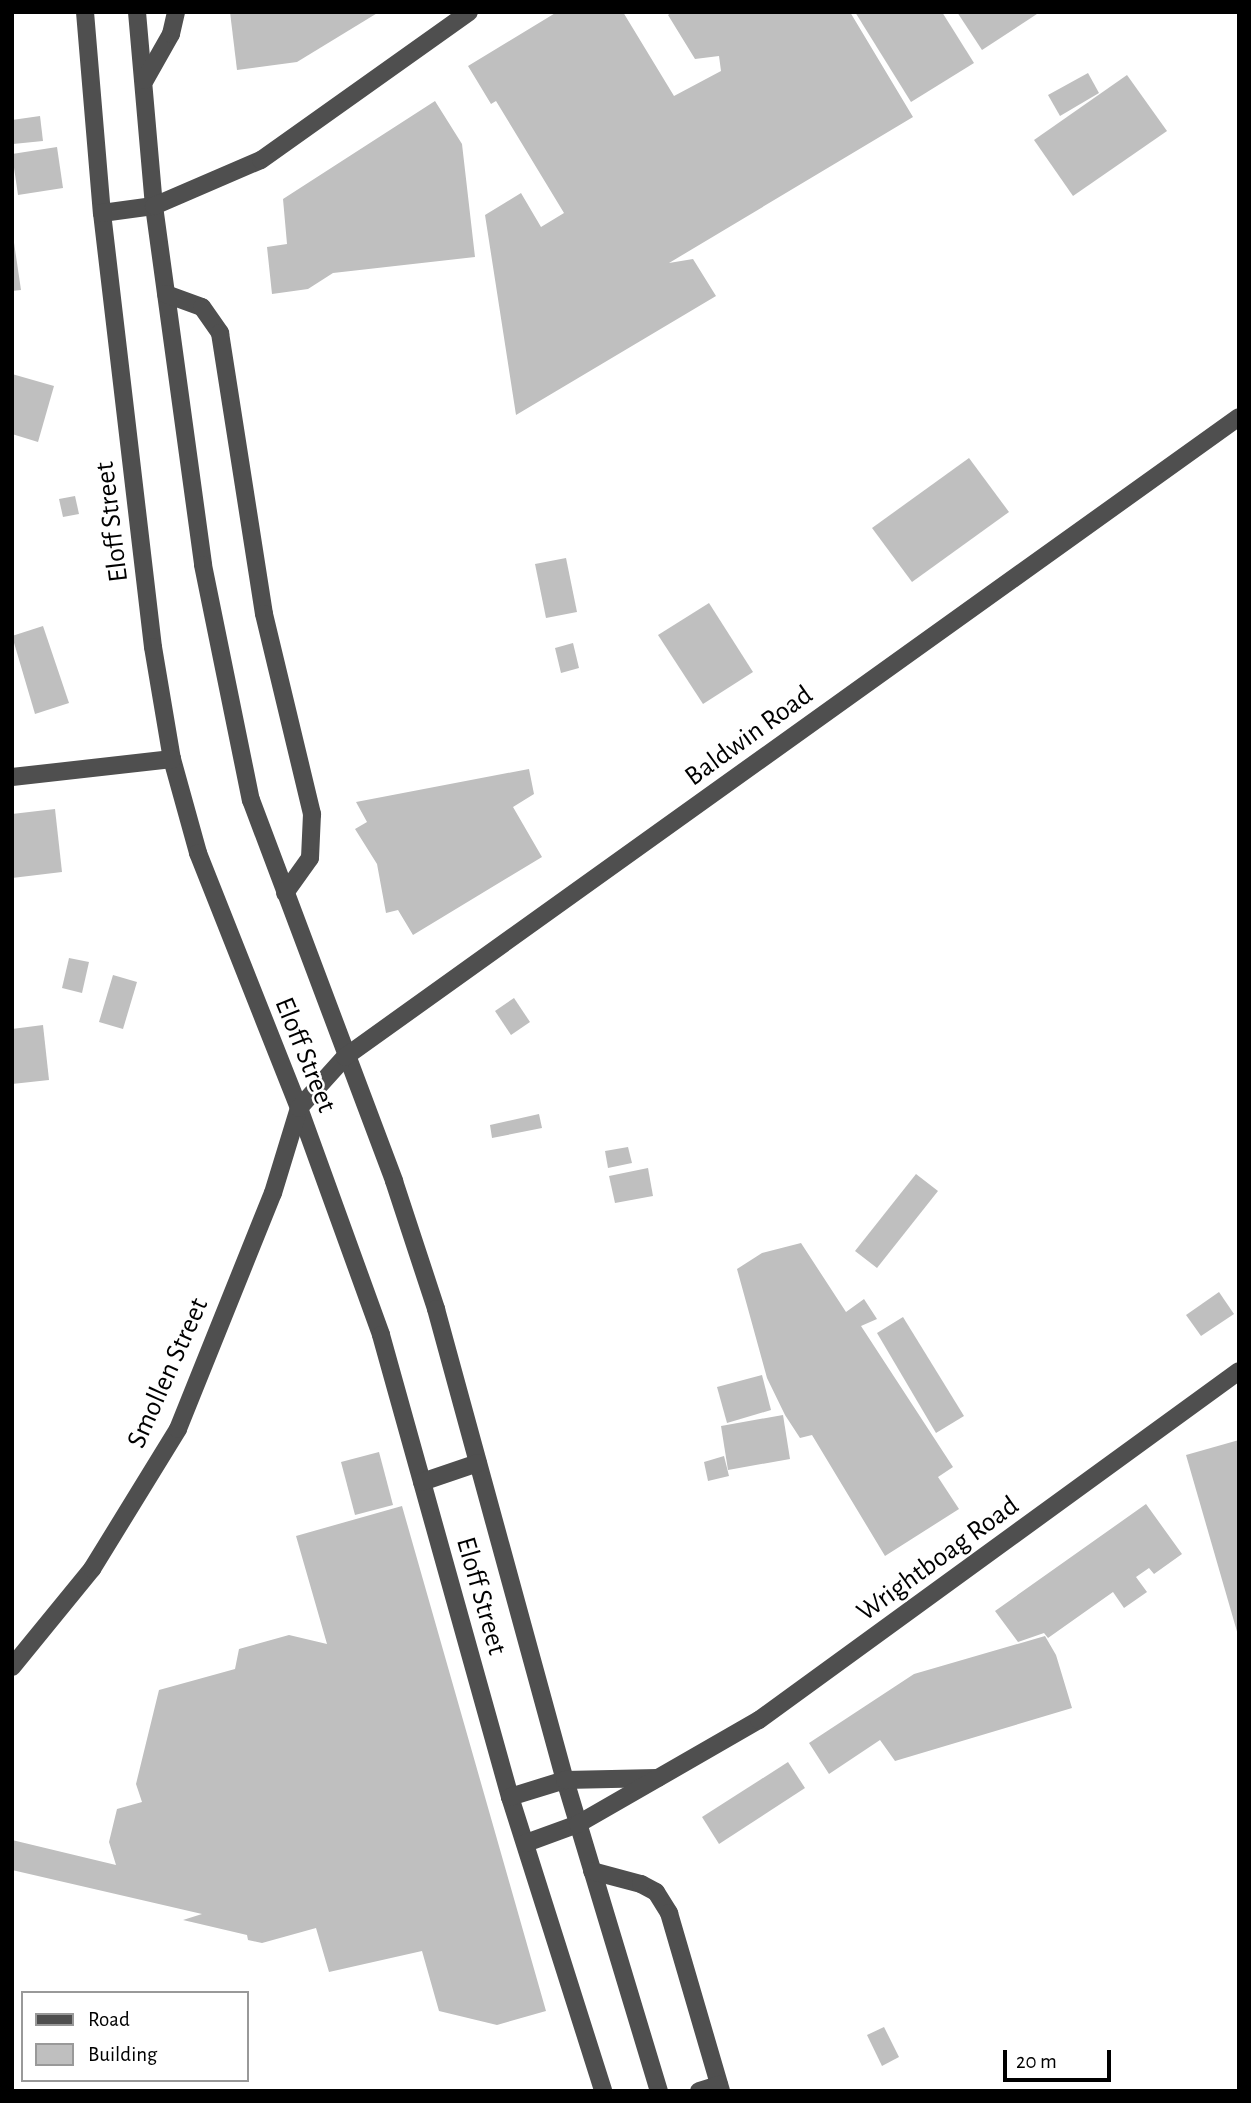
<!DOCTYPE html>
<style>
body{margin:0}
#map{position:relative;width:1251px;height:2103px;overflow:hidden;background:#fff;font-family:"Alegreya Sans",sans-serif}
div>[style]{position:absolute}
.building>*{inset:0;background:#bfbfbf}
.minor>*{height:18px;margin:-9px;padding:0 9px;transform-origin:9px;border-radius:9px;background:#4f4f4f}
span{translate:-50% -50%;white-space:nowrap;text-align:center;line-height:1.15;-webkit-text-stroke:5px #fff;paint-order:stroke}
.street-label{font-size:28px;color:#000}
.frame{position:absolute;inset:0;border:14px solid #000;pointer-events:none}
.legend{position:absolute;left:21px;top:1991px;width:228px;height:91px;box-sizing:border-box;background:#fff;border:2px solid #999;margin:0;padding:9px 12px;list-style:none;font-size:21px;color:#000}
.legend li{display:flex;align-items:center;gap:14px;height:35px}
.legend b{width:35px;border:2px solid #999}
.scale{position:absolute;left:1003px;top:2050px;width:108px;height:32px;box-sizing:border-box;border:4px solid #000;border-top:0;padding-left:9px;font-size:21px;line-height:24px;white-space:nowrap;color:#000;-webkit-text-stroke:5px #fff;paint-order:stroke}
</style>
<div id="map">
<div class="building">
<i style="clip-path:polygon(230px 12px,379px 12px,297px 62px,237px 70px)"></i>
<i style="clip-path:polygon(557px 12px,623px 12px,674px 96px,721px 71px,719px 56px,695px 59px,668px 15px,672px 12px,850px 12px,913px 117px,669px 263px,693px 259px,716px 296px,516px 415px,485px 215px,521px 193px,541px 227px,564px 213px,496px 101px,491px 104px,468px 66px)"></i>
<i style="clip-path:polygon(855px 12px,942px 12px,974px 63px,911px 102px)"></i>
<i style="clip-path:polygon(957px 12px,1040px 12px,982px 50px)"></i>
<i style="clip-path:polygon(1088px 73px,1099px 93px,1060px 116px,1048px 95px)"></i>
<i style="clip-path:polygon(1127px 75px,1167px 131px,1073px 196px,1034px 140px)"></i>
<i style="clip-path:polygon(435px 101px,462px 144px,475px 257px,333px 273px,308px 289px,272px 294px,267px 247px,287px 244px,283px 199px)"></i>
<i style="clip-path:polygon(40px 116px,43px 141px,13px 144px,12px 120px)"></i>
<i style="clip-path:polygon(57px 147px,63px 188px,18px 195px,12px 154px)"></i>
<i style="clip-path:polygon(12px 229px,21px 290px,12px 291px)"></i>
<i style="clip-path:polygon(12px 374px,54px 386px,38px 442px,12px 434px)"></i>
<i style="clip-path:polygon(969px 458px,1009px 512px,912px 582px,872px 528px)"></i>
<i style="clip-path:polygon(75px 496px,79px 514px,63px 517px,59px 499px)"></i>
<i style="clip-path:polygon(566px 558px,577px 612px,546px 618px,535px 564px)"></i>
<i style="clip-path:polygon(709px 603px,753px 672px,703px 704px,658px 635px)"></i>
<i style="clip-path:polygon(43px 626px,69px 703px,35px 714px,12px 636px)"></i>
<i style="clip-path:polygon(573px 643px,579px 668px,561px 673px,555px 648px)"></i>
<i style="clip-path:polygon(529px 769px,534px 794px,513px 807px,542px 857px,413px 935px,398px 910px,386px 913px,377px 864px,355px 829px,367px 822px,356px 802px)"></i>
<i style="clip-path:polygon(55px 809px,62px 872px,12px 878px,12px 814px)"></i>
<i style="clip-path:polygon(69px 958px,89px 962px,82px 993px,62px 988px)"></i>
<i style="clip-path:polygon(113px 975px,137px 982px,123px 1029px,99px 1022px)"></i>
<i style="clip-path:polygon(514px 998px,530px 1022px,511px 1035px,495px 1011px)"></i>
<i style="clip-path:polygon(43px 1025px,49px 1080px,12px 1084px,12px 1029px)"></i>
<i style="clip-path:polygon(539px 1114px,542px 1128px,492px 1138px,490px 1125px)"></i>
<i style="clip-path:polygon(628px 1147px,632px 1163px,608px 1168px,605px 1151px)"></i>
<i style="clip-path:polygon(648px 1168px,653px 1196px,615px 1203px,609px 1176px)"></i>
<i style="clip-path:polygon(916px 1174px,938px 1191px,877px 1268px,855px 1251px)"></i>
<i style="clip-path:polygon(801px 1243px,846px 1312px,864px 1299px,877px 1319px,861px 1326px,953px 1467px,938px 1477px,959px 1509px,885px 1556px,812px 1435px,800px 1438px,785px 1415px,767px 1378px,737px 1269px,762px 1253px)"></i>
<i style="clip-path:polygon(1219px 1292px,1234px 1314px,1201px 1336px,1186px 1315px)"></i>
<i style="clip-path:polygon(903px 1317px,964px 1416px,936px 1433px,877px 1333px)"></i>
<i style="clip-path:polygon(762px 1375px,771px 1410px,727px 1423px,717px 1387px)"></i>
<i style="clip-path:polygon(783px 1415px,790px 1459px,728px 1470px,721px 1426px)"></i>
<i style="clip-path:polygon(1239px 1440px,1239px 1635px,1238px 1635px,1186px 1455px)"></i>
<i style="clip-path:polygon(379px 1452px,393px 1505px,355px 1515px,341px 1462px)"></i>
<i style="clip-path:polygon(724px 1456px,729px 1476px,708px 1481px,704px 1462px)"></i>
<i style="clip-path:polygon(1146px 1504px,1182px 1554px,1154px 1574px,1149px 1568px,1136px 1577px,1147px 1592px,1124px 1608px,1113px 1592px,1048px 1638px,1044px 1633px,1018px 1642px,995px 1611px)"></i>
<i style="clip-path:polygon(402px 1506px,546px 2011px,497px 2025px,439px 2011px,422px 1951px,329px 1972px,316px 1928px,262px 1943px,248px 1940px,247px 1935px,183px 1920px,202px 1914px,12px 1870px,12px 1840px,116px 1865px,109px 1842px,117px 1809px,142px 1802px,136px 1784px,159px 1690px,235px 1669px,239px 1649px,289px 1635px,327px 1644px,296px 1536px)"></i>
<i style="clip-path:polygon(1045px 1636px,1056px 1655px,1072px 1708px,895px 1761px,880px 1740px,829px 1774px,809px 1743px,914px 1674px)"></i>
<i style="clip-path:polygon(788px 1762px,805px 1788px,719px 1844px,702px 1817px)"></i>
<i style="clip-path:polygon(884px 2027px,899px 2057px,882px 2066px,867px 2035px)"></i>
</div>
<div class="minor">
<i style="left:85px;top:12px;width:202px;rotate:85.2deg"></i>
<i style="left:102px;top:213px;width:437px;rotate:83.3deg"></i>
<i style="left:153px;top:647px;width:114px;rotate:80.4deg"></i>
<i style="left:172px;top:759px;width:98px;rotate:74.5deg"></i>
<i style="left:198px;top:853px;width:274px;rotate:68.4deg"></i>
<i style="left:299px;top:1108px;width:241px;rotate:70.1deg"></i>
<i style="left:381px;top:1335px;width:480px;rotate:74.4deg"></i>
<i style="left:510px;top:1797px;width:308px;rotate:72.4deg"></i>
<i style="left:137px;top:12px;width:195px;rotate:85deg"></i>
<i style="left:154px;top:206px;width:362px;rotate:82.2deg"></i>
<i style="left:203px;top:565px;width:240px;rotate:78.5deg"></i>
<i style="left:251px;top:800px;width:407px;rotate:69.4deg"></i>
<i style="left:394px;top:1181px;width:135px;rotate:71.8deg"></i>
<i style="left:436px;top:1309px;width:488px;rotate:74.7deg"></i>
<i style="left:565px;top:1780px;width:325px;rotate:73.2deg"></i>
<i style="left:145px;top:80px;width:53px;rotate:-60.5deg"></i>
<i style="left:171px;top:34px;width:23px;rotate:-77deg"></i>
<i style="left:102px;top:213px;width:52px;rotate:-7.7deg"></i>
<i style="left:154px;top:206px;width:116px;rotate:-23.3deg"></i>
<i style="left:261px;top:160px;width:255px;rotate:-35.4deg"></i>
<i style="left:166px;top:294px;width:38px;rotate:20deg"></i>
<i style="left:202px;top:307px;width:32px;rotate:55deg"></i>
<i style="left:220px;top:333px;width:284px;rotate:81.1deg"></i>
<i style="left:264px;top:614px;width:206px;rotate:76.5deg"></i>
<i style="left:312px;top:814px;width:44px;rotate:92.6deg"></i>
<i style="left:310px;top:858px;width:43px;rotate:125.5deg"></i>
<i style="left:12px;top:777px;width:161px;rotate:-6.4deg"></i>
<i style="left:422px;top:1482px;width:59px;rotate:-18.7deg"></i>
<i style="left:12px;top:1667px;width:127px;rotate:-50.8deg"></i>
<i style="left:92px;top:1569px;width:164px;rotate:-58.4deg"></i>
<i style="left:178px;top:1429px;width:254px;rotate:-68.1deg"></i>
<i style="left:273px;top:1193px;width:89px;rotate:-73deg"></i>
<i style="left:299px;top:1108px;width:69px;rotate:-48deg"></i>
<i style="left:345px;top:1057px;width:1099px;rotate:-35.6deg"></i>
<i style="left:510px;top:1797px;width:58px;rotate:-17.2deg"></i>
<i style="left:565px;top:1780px;width:93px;rotate:-1.2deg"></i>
<i style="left:526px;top:1843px;width:55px;rotate:-20.1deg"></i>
<i style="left:578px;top:1824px;width:209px;rotate:-29.9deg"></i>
<i style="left:759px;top:1720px;width:593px;rotate:-36.02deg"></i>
<i style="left:592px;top:1871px;width:51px;rotate:14.9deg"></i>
<i style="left:641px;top:1884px;width:17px;rotate:28deg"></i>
<i style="left:656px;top:1892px;width:25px;rotate:58deg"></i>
<i style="left:669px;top:1913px;width:185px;rotate:73.7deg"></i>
<i style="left:699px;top:2091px;width:21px;rotate:-17deg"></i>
</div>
<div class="street-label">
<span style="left:112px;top:522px;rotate:-97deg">Eloff Street</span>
<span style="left:749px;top:736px;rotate:-36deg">Baldwin Road</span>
<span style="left:305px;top:1055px;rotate:68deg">Eloff Street</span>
<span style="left:168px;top:1373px;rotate:-66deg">Smollen Street</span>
<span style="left:938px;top:1559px;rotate:-36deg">Wrightboag Road</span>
<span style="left:481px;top:1596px;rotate:74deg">Eloff Street</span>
</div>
<div class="frame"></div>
<ul class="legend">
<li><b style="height:9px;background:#4f4f4f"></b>Road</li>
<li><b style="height:19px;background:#bfbfbf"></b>Building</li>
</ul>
<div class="scale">20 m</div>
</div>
